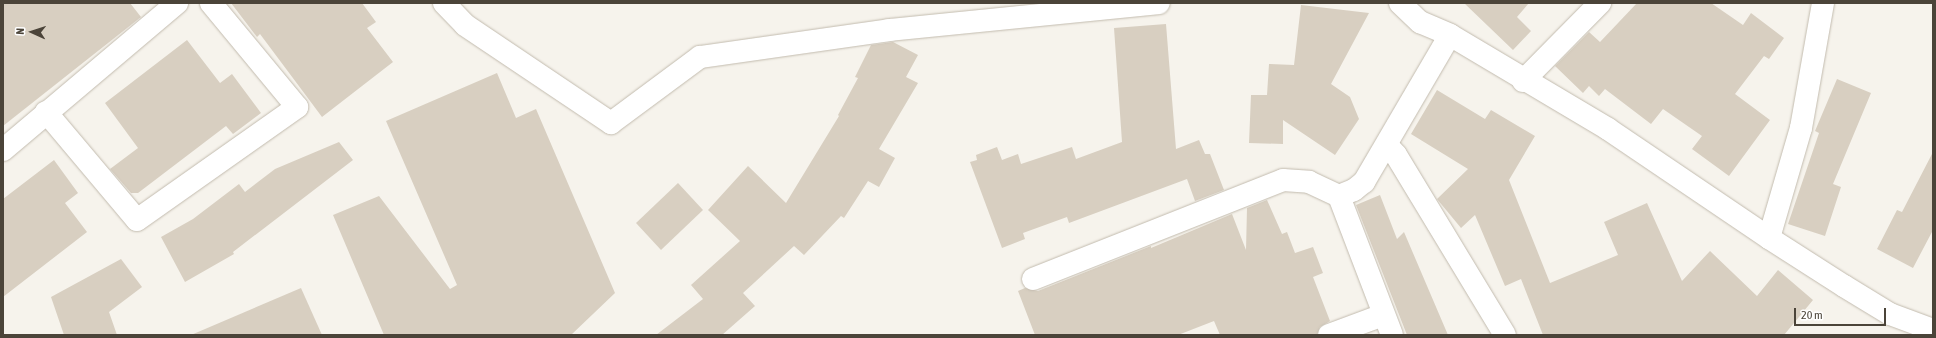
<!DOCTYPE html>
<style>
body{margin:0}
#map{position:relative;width:1936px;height:338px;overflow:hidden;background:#f6f3ec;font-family:"Asap Condensed",sans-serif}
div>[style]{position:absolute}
.building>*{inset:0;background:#d8cfc1}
.roads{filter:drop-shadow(0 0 1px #c2bbae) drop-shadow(0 0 1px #c2bbae)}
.minor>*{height:22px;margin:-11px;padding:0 11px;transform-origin:11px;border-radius:11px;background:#fff}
span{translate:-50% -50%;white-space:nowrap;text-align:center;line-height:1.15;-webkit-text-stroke:3.5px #fff;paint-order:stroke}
.frame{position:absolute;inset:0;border:4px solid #4b4439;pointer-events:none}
.north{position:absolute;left:12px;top:12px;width:40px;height:40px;-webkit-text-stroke:3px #fff;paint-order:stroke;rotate:273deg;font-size:11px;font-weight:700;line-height:16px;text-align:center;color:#4b4439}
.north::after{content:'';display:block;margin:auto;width:14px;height:18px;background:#4b4439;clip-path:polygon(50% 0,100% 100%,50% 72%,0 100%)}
.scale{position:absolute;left:1794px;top:308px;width:92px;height:18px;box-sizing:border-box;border:2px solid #4b4439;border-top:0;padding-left:5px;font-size:12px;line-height:14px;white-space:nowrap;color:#4b4439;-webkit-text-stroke:3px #fff;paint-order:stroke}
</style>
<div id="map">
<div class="building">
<i style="clip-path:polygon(3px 3px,130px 3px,141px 17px,3px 126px)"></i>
<i style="clip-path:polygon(231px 3px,362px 3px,376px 22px,367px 28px,393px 62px,322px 117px,260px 34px,257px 37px)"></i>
<i style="clip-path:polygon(1464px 3px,1529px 3px,1517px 17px,1531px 31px,1513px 50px)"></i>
<i style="clip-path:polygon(1637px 3px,1711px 3px,1743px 25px,1751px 13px,1784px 38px,1769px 59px,1764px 56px,1735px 94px,1770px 120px,1729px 176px,1692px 149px,1702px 136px,1663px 109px,1651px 124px,1605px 89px,1599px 96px,1589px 86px,1583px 93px,1555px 66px,1589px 32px,1600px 42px)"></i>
<i style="clip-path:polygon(1301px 5px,1369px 13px,1331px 84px,1350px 97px,1359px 119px,1335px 155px,1283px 120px,1283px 144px,1249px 143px,1251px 95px,1267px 95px,1269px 64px,1294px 65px)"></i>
<i style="clip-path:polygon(1166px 24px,1176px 149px,1199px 140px,1205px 154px,1210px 154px,1224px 190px,1195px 201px,1187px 179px,1069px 223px,1067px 217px,1023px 233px,1025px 239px,1002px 248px,970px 162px,977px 160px,976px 155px,997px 147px,1002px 160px,1018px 154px,1021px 164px,1072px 147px,1076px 159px,1122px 142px,1114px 28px)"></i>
<i style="clip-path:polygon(187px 40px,220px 83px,232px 74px,261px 113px,233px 134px,226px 126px,138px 193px,131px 193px,110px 169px,138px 148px,105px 103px)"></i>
<i style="clip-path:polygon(893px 42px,918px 55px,906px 77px,918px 83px,879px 149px,895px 158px,879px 187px,868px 181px,844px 218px,841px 216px,804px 255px,794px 246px,743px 293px,755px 306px,722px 335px,656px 335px,703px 299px,691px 285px,740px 241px,708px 210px,748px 166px,786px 203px,839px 116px,838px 115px,858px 78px,855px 77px,871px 45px)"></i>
<i style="clip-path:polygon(497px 73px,516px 118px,536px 109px,615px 293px,571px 335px,384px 335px,333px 215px,379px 196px,450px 289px,457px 285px,386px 121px)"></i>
<i style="clip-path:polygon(1837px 79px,1871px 93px,1833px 184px,1841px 187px,1825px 236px,1788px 224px,1819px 133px,1815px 131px)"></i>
<i style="clip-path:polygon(1437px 90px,1485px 119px,1491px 110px,1535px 136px,1509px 180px,1550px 283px,1618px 255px,1604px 222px,1647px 203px,1682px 281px,1710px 251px,1757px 296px,1778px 270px,1813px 300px,1784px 335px,1543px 335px,1521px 279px,1505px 286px,1475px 215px,1461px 228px,1437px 199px,1468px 169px,1411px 134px)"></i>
<i style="clip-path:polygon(339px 142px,353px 160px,233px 252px,234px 254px,185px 282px,161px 237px,193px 219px,239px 184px,245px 192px,275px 169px)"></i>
<i style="clip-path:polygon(1933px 152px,1933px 230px,1913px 268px,1877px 249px,1897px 210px,1902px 212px)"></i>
<i style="clip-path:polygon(54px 160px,78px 193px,65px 203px,87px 232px,3px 297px,3px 199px)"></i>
<i style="clip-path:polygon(678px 183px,703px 210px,661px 250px,636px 223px)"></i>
<i style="clip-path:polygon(1380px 195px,1397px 239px,1404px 232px,1448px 335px,1407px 335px,1356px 205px)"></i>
<i style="clip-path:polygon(1267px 200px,1282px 234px,1287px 232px,1295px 253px,1313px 247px,1323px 273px,1313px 277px,1330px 321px,1320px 327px,1317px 335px,1220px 335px,1214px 321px,1178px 335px,1035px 335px,1018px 291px,1025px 288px,1038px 291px,1151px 246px,1151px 248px,1232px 214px,1246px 250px,1247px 208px)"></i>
<i style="clip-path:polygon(121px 259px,142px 287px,109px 312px,117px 335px,64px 335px,51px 297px)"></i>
<i style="clip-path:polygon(301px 288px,322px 335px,191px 335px)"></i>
</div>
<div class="roads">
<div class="minor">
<i style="left:444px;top:3px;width:30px;rotate:46deg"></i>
<i style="left:465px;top:25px;width:176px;rotate:33.9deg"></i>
<i style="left:611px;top:123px;width:111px;rotate:-36.6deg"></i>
<i style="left:700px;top:57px;width:191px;rotate:-8.1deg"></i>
<i style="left:889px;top:30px;width:271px;rotate:-5.7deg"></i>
<i style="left:1400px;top:3px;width:28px;rotate:44deg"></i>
<i style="left:1420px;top:22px;width:33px;rotate:23deg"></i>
<i style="left:1450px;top:35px;width:184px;rotate:30.7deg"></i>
<i style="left:1608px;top:129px;width:194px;rotate:34.1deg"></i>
<i style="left:1769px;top:238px;width:89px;rotate:32.6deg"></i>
<i style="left:1844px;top:286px;width:54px;rotate:31.3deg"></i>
<i style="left:1890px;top:314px;width:46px;rotate:20.4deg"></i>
<i style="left:1523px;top:81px;width:110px;rotate:-45.4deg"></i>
<i style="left:46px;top:112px;width:141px;rotate:49.9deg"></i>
<i style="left:137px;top:220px;width:196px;rotate:-35.2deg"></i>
<i style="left:297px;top:107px;width:135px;rotate:-129.6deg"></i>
<i style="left:1387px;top:145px;width:13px;rotate:48deg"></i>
<i style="left:1396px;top:155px;width:210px;rotate:58.8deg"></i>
<i style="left:3px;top:150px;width:228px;rotate:-40.2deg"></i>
<i style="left:1769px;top:238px;width:115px;rotate:-73.8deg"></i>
<i style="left:1801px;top:128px;width:127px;rotate:-80deg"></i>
<i style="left:1033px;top:279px;width:269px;rotate:-21.6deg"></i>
<i style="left:1283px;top:180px;width:26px;rotate:4deg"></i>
<i style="left:1309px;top:182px;width:33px;rotate:25deg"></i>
<i style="left:1329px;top:335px;width:58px;rotate:-20.3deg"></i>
<i style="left:1392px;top:335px;width:149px;rotate:-110.9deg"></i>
<i style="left:1339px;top:196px;width:16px;rotate:-22deg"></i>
<i style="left:1354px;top:190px;width:13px;rotate:-39deg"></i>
<i style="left:1364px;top:182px;width:170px;rotate:-59.7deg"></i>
</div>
</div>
<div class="frame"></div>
<div class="north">N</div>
<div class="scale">20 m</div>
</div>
